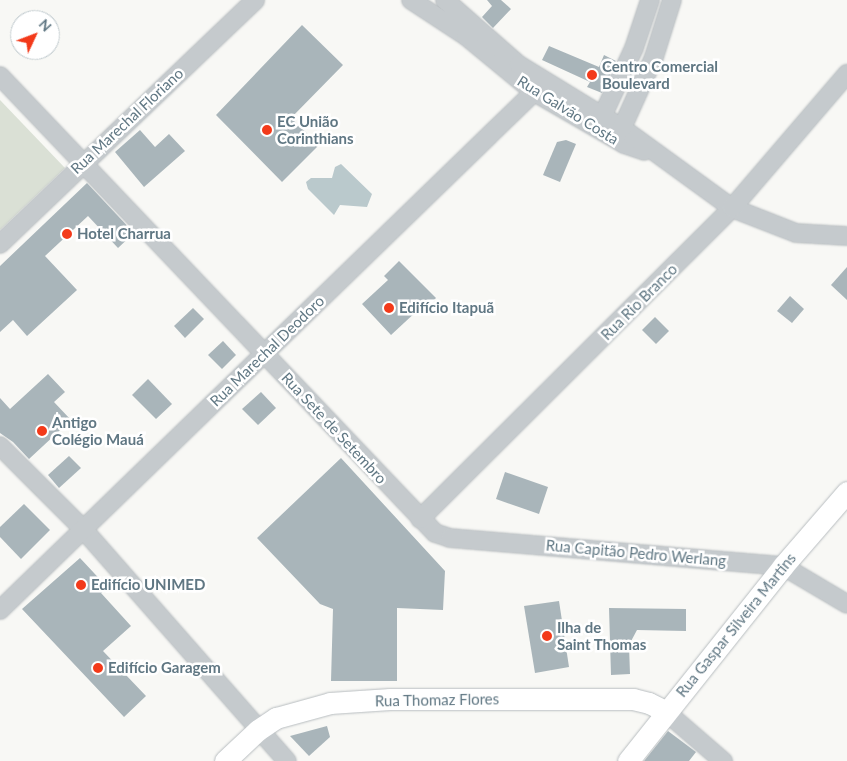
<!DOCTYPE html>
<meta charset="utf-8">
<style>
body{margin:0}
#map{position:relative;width:847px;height:761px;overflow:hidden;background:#f8f8f5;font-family:Lato,sans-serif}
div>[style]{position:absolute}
.green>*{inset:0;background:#dae0d5}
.water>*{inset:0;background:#bac9cc}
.building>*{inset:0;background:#a9b5ba}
.roads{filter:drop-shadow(0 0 1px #b8bdc0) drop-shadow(0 0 1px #b8bdc0)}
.minor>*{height:18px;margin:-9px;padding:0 9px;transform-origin:9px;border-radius:9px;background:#c5cacd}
.major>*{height:21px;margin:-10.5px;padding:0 10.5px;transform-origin:10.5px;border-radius:10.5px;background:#fff}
.dots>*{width:14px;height:14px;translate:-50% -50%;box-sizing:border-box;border:2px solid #fff;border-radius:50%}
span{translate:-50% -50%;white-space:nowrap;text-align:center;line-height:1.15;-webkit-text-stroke:5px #fff;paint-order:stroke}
.poi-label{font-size:15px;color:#607783;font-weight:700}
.left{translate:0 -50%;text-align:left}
.street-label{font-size:15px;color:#607783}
.north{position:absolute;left:10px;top:10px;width:50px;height:50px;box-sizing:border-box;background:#fff;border:1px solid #bfc9cd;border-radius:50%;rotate:47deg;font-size:14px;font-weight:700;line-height:20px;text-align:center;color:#607783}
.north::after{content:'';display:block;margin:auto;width:18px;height:22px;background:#f33a1a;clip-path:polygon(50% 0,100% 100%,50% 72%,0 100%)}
</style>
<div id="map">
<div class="green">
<i style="clip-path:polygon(0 100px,65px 168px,0 230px)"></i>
</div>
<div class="water">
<i style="clip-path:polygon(341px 164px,372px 194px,367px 207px,340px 205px,334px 215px,308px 189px,306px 182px,311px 178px,332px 178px,335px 167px)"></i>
</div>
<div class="building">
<i style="clip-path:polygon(487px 0,501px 0,511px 9px,493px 28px,482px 17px,492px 6px)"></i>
<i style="clip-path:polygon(302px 25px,343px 65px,291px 118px,319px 145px,282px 182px,216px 115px)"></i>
<i style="clip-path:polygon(549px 46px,599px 67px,604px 55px,616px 61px,602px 93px,587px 87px,590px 82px,542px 60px)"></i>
<i style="clip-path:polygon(140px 130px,155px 147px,169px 134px,185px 151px,144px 187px,115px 152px)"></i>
<i style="clip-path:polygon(566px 140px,576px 144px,560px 182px,543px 175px,557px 142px)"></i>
<i style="clip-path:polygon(87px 183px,134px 233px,118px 248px,88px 216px,45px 256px,77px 290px,27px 336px,13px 320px,0 332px,0 266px)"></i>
<i style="clip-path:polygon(399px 261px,436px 298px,421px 313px,418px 310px,391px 335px,362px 304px,388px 280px,384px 276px)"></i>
<i style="clip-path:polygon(847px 267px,847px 300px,831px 285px)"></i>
<i style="clip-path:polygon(790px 296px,804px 309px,792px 323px,777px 311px)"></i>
<i style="clip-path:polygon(193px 308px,204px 319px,185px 338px,174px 326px)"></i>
<i style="clip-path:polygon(655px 317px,669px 331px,656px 344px,642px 330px)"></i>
<i style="clip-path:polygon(223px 341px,236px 355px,222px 369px,208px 355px)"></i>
<i style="clip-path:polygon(48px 374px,65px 392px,54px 402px,71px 420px,29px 459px,13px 442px,0 433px,0 398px,10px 409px)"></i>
<i style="clip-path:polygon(148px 379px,172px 404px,156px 419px,132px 395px)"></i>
<i style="clip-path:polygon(261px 392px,276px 408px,258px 425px,242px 409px)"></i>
<i style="clip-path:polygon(69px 456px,81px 468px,59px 488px,48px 475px)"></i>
<i style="clip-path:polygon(341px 458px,445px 571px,443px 610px,397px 608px,397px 681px,331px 681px,333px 609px,320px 604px,257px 538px)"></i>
<i style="clip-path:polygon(505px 472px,548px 487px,539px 514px,496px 499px)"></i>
<i style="clip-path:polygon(24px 504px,50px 530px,21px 559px,0 537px,0 527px)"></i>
<i style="clip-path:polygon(80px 558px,108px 588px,101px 593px,131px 626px,103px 651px,146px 696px,124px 717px,22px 609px)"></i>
<i style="clip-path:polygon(559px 601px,569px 667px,535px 673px,524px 606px)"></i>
<i style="clip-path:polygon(609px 608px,686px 609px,686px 631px,637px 630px,629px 645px,630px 674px,611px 675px)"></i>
<i style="clip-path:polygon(327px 726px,330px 737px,309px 756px,290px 736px)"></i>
<i style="clip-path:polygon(668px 731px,696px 752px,689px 761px,644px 761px)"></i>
</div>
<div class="roads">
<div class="minor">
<i style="left:411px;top:0;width:66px;rotate:33.2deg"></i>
<i style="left:466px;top:36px;width:88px;rotate:39.5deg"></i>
<i style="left:534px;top:92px;width:104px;rotate:30deg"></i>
<i style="left:624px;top:144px;width:21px;rotate:19deg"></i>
<i style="left:445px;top:0;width:98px;rotate:41.3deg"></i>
<i style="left:519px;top:65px;width:121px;rotate:31.5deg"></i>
<i style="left:622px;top:128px;width:136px;rotate:36deg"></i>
<i style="left:732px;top:208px;width:69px;rotate:21.3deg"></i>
<i style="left:796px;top:233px;width:51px;rotate:3.4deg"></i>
<i style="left:0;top:76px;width:631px;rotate:46.41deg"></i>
<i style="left:435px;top:533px;width:16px;rotate:18deg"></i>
<i style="left:450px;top:538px;width:334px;rotate:4.8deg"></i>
<i style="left:783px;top:566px;width:74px;rotate:30.7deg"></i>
<i style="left:602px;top:117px;width:76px;rotate:-65.1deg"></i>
<i style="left:634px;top:48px;width:51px;rotate:-71.6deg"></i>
<i style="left:615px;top:137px;width:11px;rotate:-52deg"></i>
<i style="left:622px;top:128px;width:78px;rotate:-65.7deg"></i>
<i style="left:654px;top:57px;width:60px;rotate:-72.5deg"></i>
<i style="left:0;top:244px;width:353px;rotate:-43.7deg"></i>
<i style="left:0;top:446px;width:117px;rotate:45deg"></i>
<i style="left:83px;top:529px;width:309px;rotate:48.7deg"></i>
<i style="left:420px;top:519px;width:441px;rotate:-44.9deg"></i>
<i style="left:732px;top:208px;width:177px;rotate:-49.4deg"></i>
<i style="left:0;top:610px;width:744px;rotate:-44.13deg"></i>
<i style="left:665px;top:711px;width:77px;rotate:40.8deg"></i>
</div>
<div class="major">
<i style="left:225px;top:761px;width:45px;rotate:-43.2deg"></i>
<i style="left:258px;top:730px;width:22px;rotate:-34deg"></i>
<i style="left:276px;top:718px;width:56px;rotate:-15.5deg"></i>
<i style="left:330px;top:703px;width:60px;rotate:-3.8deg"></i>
<i style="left:390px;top:699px;width:243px"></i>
<i style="left:633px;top:699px;width:16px;rotate:14deg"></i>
<i style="left:649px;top:703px;width:18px;rotate:27deg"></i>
<i style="left:628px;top:761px;width:249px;rotate:-51.5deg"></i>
<i style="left:783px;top:566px;width:98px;rotate:-49.1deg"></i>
</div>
</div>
<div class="dots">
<i style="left:592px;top:75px;background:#f33a1a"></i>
<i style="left:267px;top:130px;background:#f33a1a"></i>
<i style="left:67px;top:234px;background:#f33a1a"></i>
<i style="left:389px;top:308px;background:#f33a1a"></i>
<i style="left:42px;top:431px;background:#f33a1a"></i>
<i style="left:81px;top:585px;background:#f33a1a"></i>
<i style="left:547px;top:636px;background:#f33a1a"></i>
<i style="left:98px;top:668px;background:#f33a1a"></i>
</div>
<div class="poi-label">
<span class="left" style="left:602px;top:75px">Centro Comercial<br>Boulevard</span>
<span class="left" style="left:277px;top:130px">EC União<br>Corinthians</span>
<span class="left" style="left:77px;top:234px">Hotel Charrua</span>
<span class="left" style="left:399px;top:308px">Edifício Itapuã</span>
<span class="left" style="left:52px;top:431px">Antigo<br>Colégio Mauá</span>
<span class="left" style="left:91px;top:585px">Edifício UNIMED</span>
<span class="left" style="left:557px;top:636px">Ilha de<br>Saint Thomas</span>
<span class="left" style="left:108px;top:668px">Edifício Garagem</span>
</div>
<div class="street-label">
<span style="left:568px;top:110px;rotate:32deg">Rua Galvão Costa</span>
<span style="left:127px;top:121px;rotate:-43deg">Rua Marechal Floriano</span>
<span style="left:639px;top:302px;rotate:-45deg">Rua Rio Branco</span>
<span style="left:267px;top:351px;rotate:-44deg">Rua Marechal Deodoro</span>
<span style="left:334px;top:428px;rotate:47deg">Rua Sete de Setembro</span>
<span style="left:636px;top:553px;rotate:5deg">Rua Capitão Pedro Werlang</span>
<span style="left:736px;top:625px;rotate:-51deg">Rua Gaspar Silveira Martins</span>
<span style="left:437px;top:700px;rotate:-1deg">Rua Thomaz Flores</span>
</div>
<div class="north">N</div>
</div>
